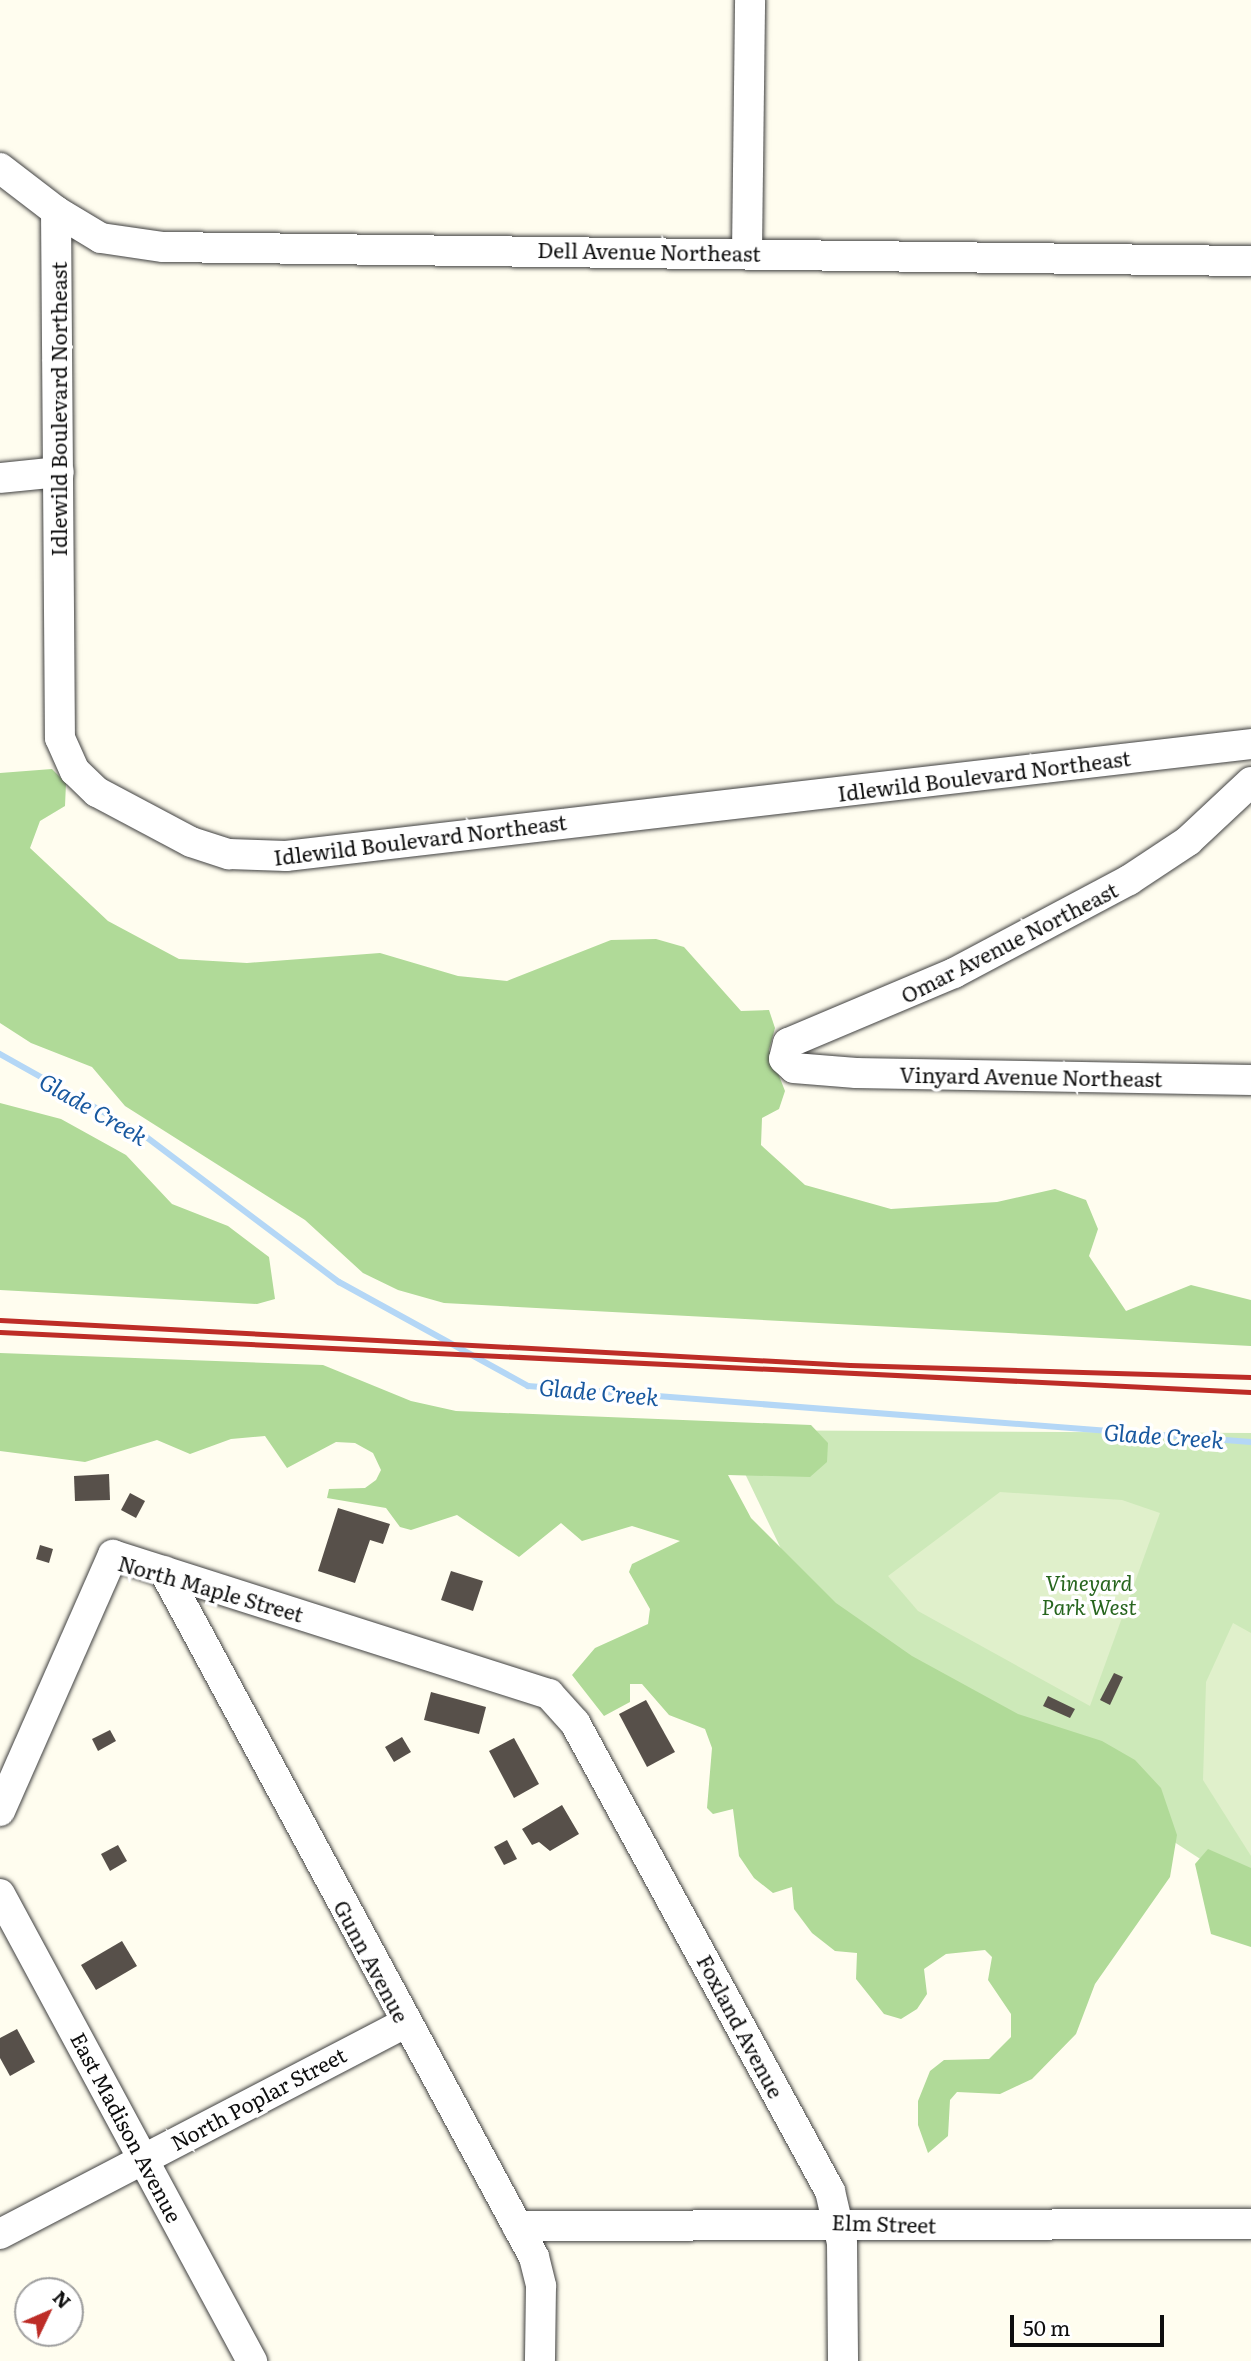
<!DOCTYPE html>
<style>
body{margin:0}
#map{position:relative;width:1251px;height:2361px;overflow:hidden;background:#fffdef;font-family:Literata,serif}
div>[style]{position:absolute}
.green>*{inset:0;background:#cde9b9}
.forest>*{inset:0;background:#b0da98}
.pitch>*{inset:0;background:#e0f0cb}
.stream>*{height:6px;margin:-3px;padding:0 3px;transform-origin:3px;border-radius:3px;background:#b4d7f6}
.building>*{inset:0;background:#57504a}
.roads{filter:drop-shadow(0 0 2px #414141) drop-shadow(0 0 2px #414141)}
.minor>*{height:30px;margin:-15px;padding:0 15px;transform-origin:15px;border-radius:15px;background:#fff}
.rail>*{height:5px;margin:-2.5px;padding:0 2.5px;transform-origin:2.5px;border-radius:2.5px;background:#bd2d27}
span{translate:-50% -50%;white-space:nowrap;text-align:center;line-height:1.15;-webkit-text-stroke:7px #fff;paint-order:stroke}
.street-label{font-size:21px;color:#0e0e0e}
.park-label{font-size:21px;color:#27651e;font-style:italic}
.water-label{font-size:23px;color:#18589f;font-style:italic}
.north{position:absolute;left:14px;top:2277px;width:70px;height:70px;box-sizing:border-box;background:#fff;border:2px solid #9f9f9f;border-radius:50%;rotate:46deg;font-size:19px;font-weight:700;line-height:28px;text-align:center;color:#0e0e0e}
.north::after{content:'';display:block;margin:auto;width:24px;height:32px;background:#bd2d27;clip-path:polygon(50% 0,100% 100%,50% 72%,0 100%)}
.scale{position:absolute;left:1010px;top:2315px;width:154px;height:32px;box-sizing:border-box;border:4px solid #0e0e0e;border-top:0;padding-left:9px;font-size:21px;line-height:24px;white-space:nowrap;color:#0e0e0e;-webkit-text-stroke:5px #fff;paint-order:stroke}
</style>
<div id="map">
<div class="green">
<i style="clip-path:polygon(724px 1430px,1251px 1433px,1251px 1892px,807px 1603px)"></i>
</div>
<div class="forest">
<i style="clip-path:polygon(52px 769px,66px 783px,65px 806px,40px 821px,30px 848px,108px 921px,179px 959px,247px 963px,380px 953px,458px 976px,507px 981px,611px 940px,656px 939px,684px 947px,741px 1011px,769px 1010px,775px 1028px,769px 1050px,785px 1091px,779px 1109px,762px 1118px,761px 1145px,805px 1185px,891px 1209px,997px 1202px,1055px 1189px,1086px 1200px,1098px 1229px,1089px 1256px,1126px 1311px,1191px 1285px,1251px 1300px,1251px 1346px,444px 1303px,398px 1290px,363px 1273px,305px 1220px,125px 1106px,92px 1067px,31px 1043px,0 1023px,0 773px)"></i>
<i style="clip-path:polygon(0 1103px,61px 1119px,126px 1155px,172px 1204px,228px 1226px,269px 1257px,275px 1299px,257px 1304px,0 1290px)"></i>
<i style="clip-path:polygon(0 1353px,323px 1365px,411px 1401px,456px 1411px,811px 1425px,828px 1443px,827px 1462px,810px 1477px,728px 1475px,751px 1518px,836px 1603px,912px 1656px,1018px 1714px,1102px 1741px,1135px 1760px,1161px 1788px,1177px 1835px,1170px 1877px,1095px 1984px,1076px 2034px,1032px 2079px,1000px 2094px,957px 2092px,950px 2100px,948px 2136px,928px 2153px,918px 2125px,918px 2101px,930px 2071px,944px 2060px,989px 2059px,1011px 2037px,1011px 2014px,988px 1980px,992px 1957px,985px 1950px,946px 1954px,924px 1969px,927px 1994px,917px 2009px,901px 2019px,884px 2014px,856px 1979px,857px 1953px,835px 1951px,812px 1933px,794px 1909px,792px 1887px,773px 1893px,754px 1878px,739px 1856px,733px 1809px,713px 1814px,707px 1808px,712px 1748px,705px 1729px,669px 1715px,642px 1684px,630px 1684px,630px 1702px,604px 1716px,572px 1675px,595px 1648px,648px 1624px,650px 1609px,629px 1572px,632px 1564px,680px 1541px,632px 1526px,582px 1541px,561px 1523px,519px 1557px,457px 1515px,411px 1530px,400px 1527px,386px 1508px,327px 1498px,329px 1489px,365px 1488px,376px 1480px,381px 1470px,373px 1453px,355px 1443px,336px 1442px,287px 1468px,265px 1436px,231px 1439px,190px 1454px,157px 1440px,85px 1462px,0 1451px)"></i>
<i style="clip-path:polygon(1208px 1849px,1251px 1868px,1251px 1947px,1211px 1934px,1195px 1864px)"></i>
</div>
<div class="pitch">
<i style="clip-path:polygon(1000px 1492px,1122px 1500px,1160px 1513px,1090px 1706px,918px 1611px,888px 1576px)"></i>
<i style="clip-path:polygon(1233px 1623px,1251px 1633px,1251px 1856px,1203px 1780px,1206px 1682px)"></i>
</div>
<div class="stream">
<i style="left:0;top:1054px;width:162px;rotate:29.3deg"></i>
<i style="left:141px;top:1133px;width:248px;rotate:37deg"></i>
<i style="left:339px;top:1282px;width:216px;rotate:28.8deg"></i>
<i style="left:528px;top:1386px;width:725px;rotate:4.43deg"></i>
</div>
<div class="building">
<i style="clip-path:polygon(109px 1474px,110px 1500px,75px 1501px,74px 1476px)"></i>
<i style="clip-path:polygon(130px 1493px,145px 1501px,136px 1518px,121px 1510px)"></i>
<i style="clip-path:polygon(338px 1508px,390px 1524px,383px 1544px,370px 1540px,355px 1583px,318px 1571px)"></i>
<i style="clip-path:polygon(40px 1545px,53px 1549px,49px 1563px,36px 1559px)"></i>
<i style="clip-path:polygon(451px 1571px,483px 1581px,473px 1611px,441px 1600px)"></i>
<i style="clip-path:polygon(1114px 1673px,1123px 1677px,1110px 1705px,1100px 1700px)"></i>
<i style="clip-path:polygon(431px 1692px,486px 1707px,479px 1734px,424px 1720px)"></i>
<i style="clip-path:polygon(1048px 1696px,1075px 1709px,1070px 1718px,1043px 1706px)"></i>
<i style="clip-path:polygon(646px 1700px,675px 1752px,647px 1767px,619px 1714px)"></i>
<i style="clip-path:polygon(110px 1730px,116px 1741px,98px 1751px,92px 1739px)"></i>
<i style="clip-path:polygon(402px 1737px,411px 1752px,394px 1762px,385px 1747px)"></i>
<i style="clip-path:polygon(514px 1738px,539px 1784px,514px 1798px,489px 1751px)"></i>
<i style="clip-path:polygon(562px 1805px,579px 1834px,550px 1851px,539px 1842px,532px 1845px,522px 1829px)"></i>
<i style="clip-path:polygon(507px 1840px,517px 1859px,504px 1865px,494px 1847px)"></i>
<i style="clip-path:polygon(118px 1845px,127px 1861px,110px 1871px,101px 1854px)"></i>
<i style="clip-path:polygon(122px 1941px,137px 1966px,96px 1990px,81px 1965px)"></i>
<i style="clip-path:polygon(17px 2029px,35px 2062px,10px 2076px,0 2058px,0 2038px)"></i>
</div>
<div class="roads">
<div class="minor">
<i style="left:0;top:168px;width:71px;rotate:37.5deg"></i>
<i style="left:56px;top:211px;width:527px;rotate:89.57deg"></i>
<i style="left:60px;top:738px;width:36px;rotate:66deg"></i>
<i style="left:75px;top:771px;width:30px;rotate:44deg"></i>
<i style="left:97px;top:792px;width:106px;rotate:28deg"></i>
<i style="left:191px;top:842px;width:40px;rotate:18deg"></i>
<i style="left:229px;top:854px;width:57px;rotate:2deg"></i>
<i style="left:286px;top:856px;width:971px;rotate:-6.62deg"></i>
<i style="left:56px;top:211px;width:52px;rotate:31deg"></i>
<i style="left:101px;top:238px;width:63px;rotate:8.3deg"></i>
<i style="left:163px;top:247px;width:1088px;rotate:0.74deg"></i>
<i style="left:747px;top:252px;width:252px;rotate:-89.3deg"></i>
<i style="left:0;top:478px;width:59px;rotate:-5.8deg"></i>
<i style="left:1251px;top:782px;width:86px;rotate:136.9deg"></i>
<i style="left:1188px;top:841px;width:71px;rotate:146.5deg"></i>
<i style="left:1129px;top:880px;width:198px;rotate:152deg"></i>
<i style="left:954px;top:973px;width:180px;rotate:157.1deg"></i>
<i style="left:788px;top:1043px;width:16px;rotate:104deg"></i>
<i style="left:784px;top:1059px;width:13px;rotate:42deg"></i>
<i style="left:794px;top:1068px;width:62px;rotate:4.6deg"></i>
<i style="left:856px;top:1073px;width:395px;rotate:1deg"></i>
<i style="left:164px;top:1571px;width:779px;rotate:61.66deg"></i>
<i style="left:534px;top:2257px;width:30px;rotate:76deg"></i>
<i style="left:541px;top:2286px;width:75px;rotate:90.8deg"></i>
<i style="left:0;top:1811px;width:280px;rotate:-66.2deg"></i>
<i style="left:113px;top:1555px;width:458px;rotate:17.7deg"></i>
<i style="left:549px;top:1694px;width:39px;rotate:48deg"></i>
<i style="left:575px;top:1723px;width:533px;rotate:61.42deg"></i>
<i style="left:830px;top:2191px;width:53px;rotate:77deg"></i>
<i style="left:842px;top:2243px;width:118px;rotate:89.5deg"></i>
<i style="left:0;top:1894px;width:531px;rotate:61.65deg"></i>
<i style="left:517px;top:2226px;width:734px;rotate:-0.16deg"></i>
<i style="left:0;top:2234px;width:458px;rotate:-27.5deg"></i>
</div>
</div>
<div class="rail">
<i style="left:0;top:1320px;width:851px;rotate:3.03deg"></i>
<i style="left:850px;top:1365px;width:401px;rotate:1.7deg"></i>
<i style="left:0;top:1332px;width:1252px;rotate:2.75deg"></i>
</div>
<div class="street-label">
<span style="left:649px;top:251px;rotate:1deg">Dell Avenue Northeast</span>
<span style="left:58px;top:409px;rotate:-90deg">Idlewild Boulevard Northeast</span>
<span style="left:984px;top:775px;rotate:-7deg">Idlewild Boulevard Northeast</span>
<span style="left:420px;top:839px;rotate:-7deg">Idlewild Boulevard Northeast</span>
<span style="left:1009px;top:942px;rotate:-27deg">Omar Avenue Northeast</span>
<span style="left:1031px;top:1076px;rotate:1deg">Vinyard Avenue Northeast</span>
<span style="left:211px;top:1588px;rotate:16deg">North Maple Street</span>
<span style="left:372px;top:1961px;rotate:62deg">Gunn Avenue</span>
<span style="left:741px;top:2026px;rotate:62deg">Foxland Avenue</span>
<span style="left:258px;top:2098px;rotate:-28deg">North Poplar Street</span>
<span style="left:127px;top:2127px;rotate:62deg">East Madison Avenue</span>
<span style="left:884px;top:2223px;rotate:2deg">Elm Street</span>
</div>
<div class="park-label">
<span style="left:1089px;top:1594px">Vineyard<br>Park West</span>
</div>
<div class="water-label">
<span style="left:94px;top:1108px;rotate:30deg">Glade Creek</span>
<span style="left:599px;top:1391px;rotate:5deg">Glade Creek</span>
<span style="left:1164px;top:1435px;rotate:4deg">Glade Creek</span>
</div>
<div class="north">N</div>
<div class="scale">50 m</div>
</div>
